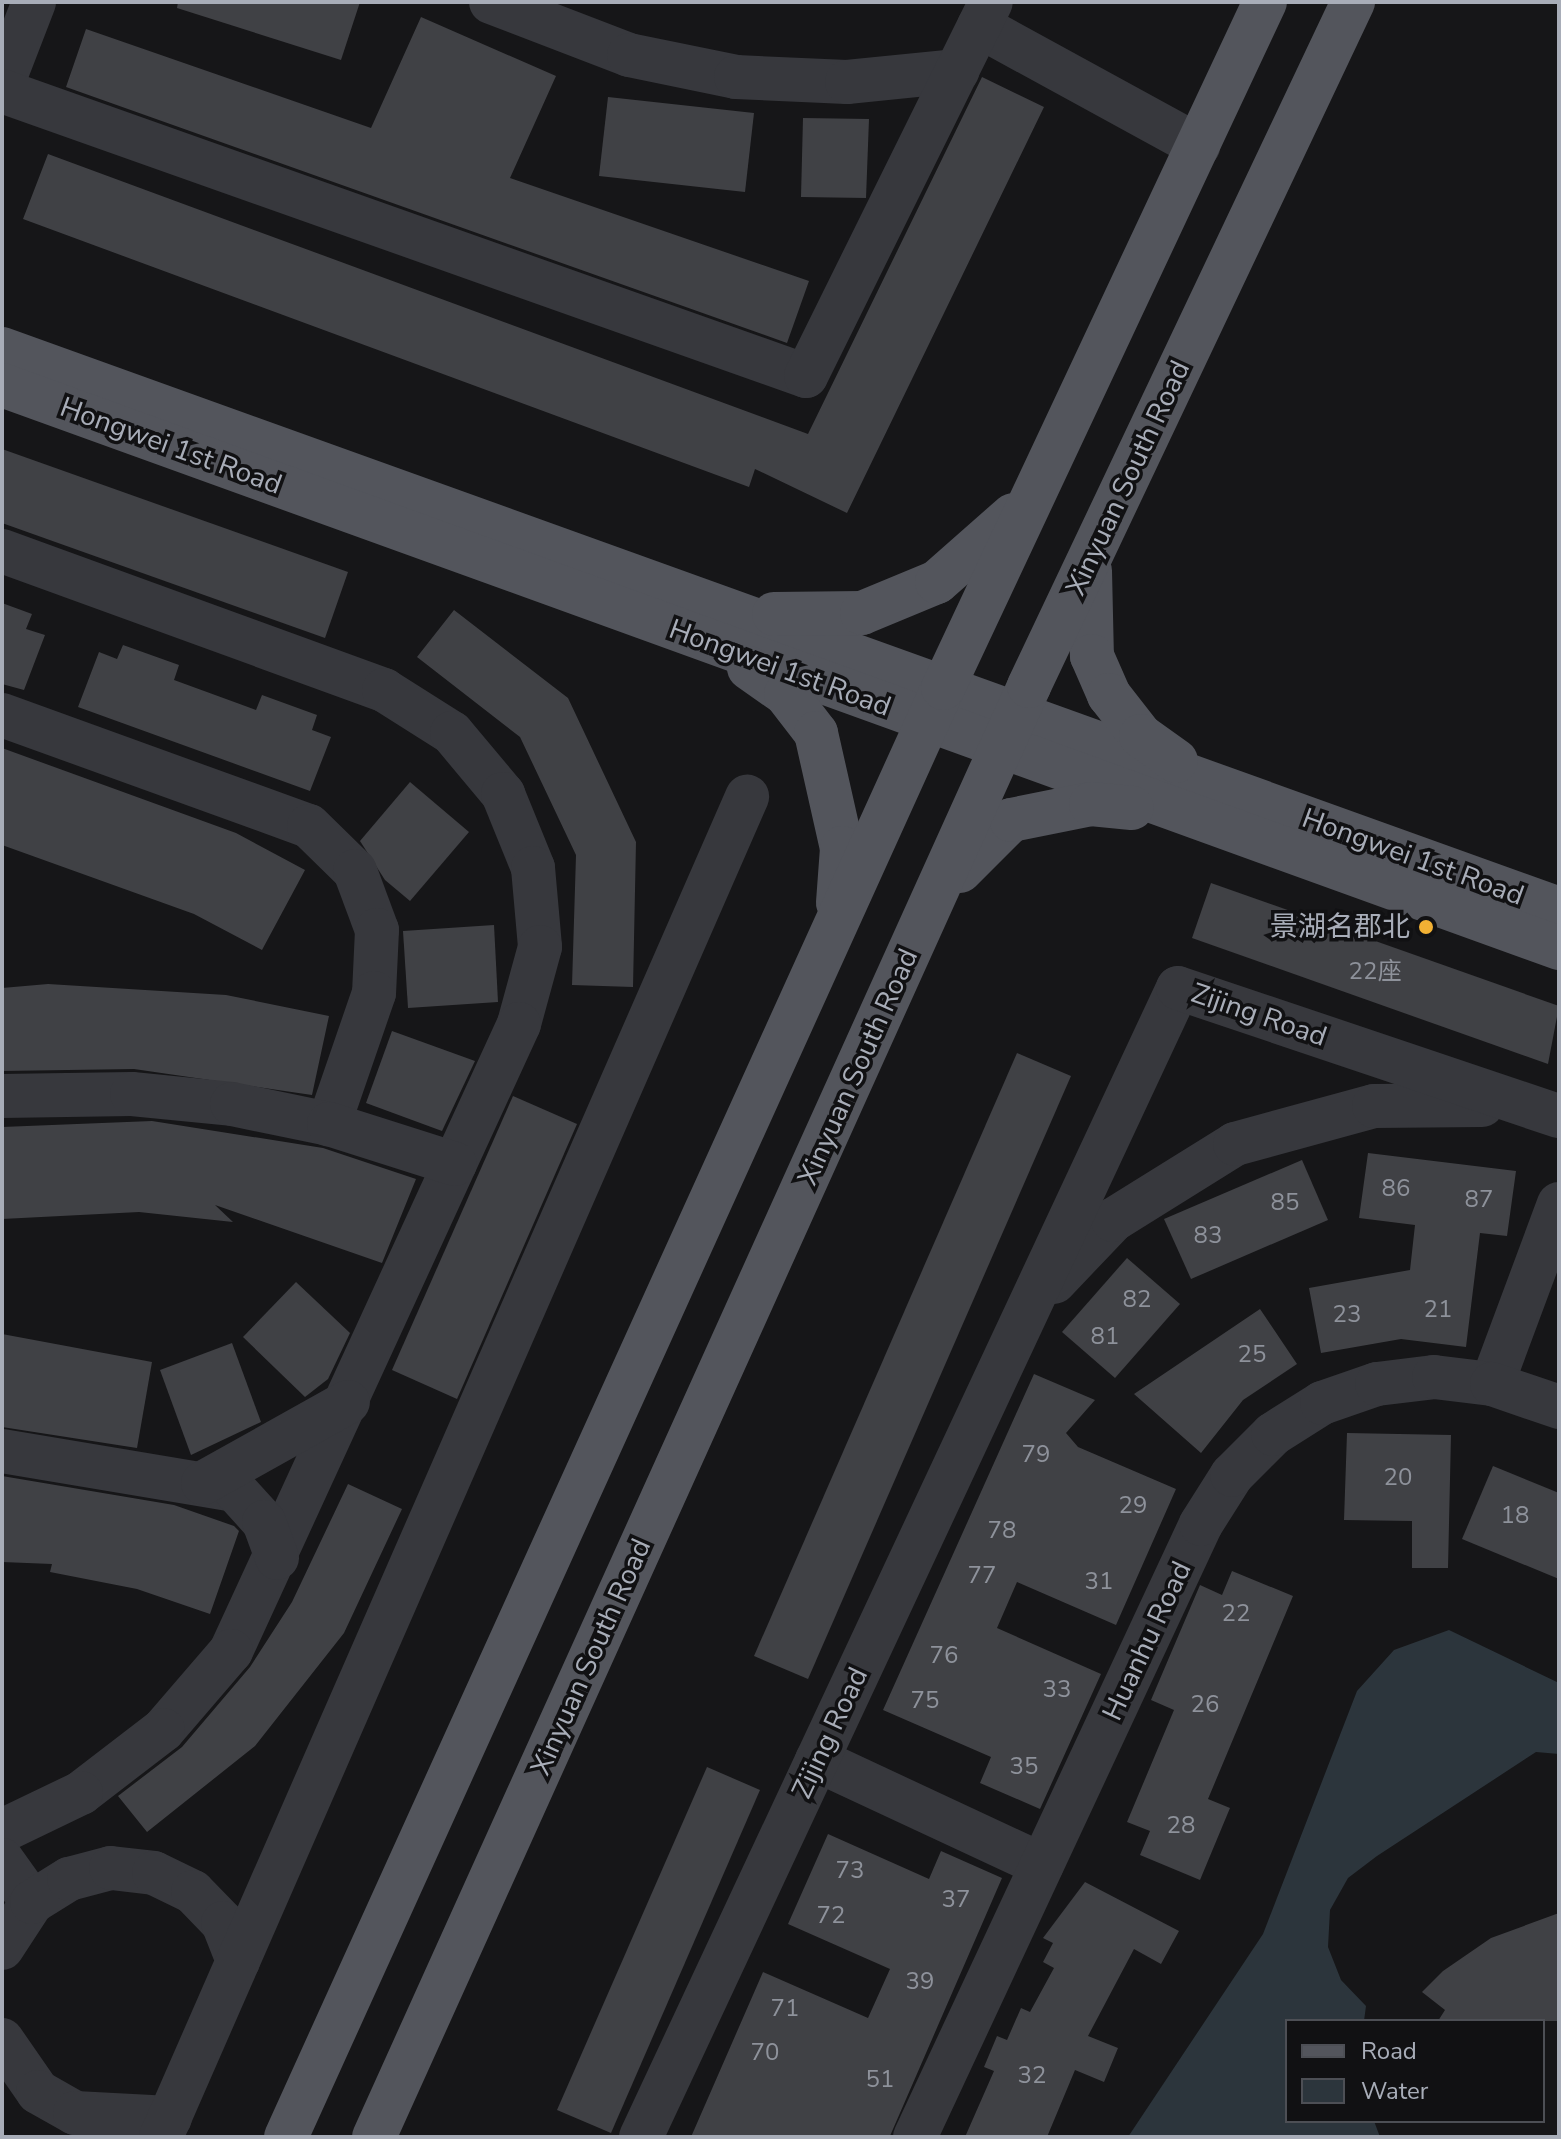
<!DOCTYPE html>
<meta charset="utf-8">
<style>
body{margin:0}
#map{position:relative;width:1561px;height:2139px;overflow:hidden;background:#161618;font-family:"Nunito Sans","Noto Sans SC",sans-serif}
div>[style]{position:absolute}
.water>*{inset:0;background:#2c353c}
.building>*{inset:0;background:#404145}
.minor>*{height:44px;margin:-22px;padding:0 22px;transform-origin:22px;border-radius:22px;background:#37383d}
.major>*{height:44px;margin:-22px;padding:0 22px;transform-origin:22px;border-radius:22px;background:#53555c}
.dots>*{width:22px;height:22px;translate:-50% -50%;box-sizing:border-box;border:4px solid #111113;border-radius:50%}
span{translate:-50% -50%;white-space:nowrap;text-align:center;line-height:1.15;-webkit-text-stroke:7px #111113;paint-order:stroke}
.number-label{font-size:24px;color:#8e929b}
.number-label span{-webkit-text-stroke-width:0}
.street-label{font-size:28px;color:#a8adb8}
.poi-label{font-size:28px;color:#a8adb8}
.right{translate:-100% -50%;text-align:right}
.frame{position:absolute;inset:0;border:4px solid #a8adb8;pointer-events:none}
.legend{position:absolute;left:1285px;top:2019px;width:260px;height:104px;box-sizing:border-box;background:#111113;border:2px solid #4d4f55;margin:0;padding:10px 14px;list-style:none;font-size:24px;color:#a8adb8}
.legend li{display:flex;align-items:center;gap:16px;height:40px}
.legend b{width:40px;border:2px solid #4d4f55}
</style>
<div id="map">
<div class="water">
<i style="clip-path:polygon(1449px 1630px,1559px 1683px,1559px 1754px,1536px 1752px,1377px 1856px,1348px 1878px,1330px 1910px,1328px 1947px,1341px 1980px,1366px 2006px,1364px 2021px,1287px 2021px,1287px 2121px,1374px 2121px,1380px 2137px,1128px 2137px,1263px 1934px,1357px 1691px,1394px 1650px)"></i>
</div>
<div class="building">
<i style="clip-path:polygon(178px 2px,360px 2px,341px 60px,177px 8px)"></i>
<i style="clip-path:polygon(421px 17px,556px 76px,510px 178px,809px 281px,787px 343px,66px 87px,86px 29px,371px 128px)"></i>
<i style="clip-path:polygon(982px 77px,1044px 107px,847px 513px,755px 469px,749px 487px,23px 219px,48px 154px,808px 434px)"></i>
<i style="clip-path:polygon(608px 97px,754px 113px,745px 192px,599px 176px)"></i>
<i style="clip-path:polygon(803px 118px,869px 119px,866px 198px,801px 197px)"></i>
<i style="clip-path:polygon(2px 449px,348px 572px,325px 638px,2px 523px)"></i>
<i style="clip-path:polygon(2px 603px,32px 614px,26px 629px,45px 635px,24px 690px,2px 684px)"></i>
<i style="clip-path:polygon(454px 610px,568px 698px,636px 842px,633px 987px,572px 985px,576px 855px,520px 737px,417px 657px)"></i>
<i style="clip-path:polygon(123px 645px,179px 665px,174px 680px,237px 703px,256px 710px,262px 695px,317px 715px,312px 730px,331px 737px,310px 791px,78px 707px,99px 652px,117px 659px)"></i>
<i style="clip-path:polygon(2px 748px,236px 833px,305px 870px,262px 950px,194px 914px,2px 845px)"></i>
<i style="clip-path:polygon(410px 782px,469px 832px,410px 901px,385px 880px,360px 841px)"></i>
<i style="clip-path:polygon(1211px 883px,1559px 1006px,1548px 1064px,1192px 938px)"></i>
<i style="clip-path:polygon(494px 925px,498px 1002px,408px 1008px,403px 931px)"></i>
<i style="clip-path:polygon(48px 984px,226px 995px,329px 1016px,312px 1095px,134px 1069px,2px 1071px,2px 988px)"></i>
<i style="clip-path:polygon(392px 1031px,475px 1061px,442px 1131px,366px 1103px)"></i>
<i style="clip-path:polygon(1017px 1053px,1071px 1076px,808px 1679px,754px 1656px)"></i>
<i style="clip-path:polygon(513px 1096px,577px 1124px,457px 1399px,392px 1370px)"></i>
<i style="clip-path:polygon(152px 1121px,323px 1148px,416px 1179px,382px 1263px,215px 1205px,233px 1222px,139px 1212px,2px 1219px,2px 1127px)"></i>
<i style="clip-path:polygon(1368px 1153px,1516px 1171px,1507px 1236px,1480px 1233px,1466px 1347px,1401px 1339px,1321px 1353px,1309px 1288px,1410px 1270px,1415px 1225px,1359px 1218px)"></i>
<i style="clip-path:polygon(1302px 1160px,1328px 1220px,1191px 1279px,1164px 1219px)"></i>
<i style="clip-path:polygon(1127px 1258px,1180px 1304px,1115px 1378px,1062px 1332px)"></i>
<i style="clip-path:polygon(296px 1282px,350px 1333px,328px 1379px,305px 1397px,243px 1337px)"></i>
<i style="clip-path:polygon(1260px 1309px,1297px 1364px,1243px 1400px,1201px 1453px,1134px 1394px)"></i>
<i style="clip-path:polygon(2px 1334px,152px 1362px,137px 1448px,2px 1427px)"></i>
<i style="clip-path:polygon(232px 1343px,261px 1422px,191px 1455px,160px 1370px)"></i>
<i style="clip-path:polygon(1034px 1374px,1095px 1400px,1066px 1433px,1078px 1447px,1176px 1489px,1116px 1625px,1017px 1582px,997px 1628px,1101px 1674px,1040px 1809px,980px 1783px,991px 1757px,883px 1710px)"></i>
<i style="clip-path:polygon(1347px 1433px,1451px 1435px,1448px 1568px,1412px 1568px,1412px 1521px,1344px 1520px)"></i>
<i style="clip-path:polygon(1493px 1466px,1559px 1493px,1559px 1579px,1462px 1539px)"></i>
<i style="clip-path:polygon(2px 1476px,174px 1505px,234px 1526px,239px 1531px,210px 1614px,137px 1589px,50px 1572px,52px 1564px,2px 1562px)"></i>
<i style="clip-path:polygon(348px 1484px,402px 1509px,344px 1633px,255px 1746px,147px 1832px,118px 1796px,182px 1747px,250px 1667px,292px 1602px)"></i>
<i style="clip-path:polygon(1232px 1571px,1293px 1596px,1208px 1799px,1230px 1808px,1200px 1880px,1140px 1855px,1150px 1831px,1127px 1822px,1174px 1710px,1151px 1700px,1171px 1653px,1200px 1585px,1222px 1595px)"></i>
<i style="clip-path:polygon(707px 1767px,760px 1790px,611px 2133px,557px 2110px)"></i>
<i style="clip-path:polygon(828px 1834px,929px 1879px,941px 1851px,1002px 1878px,890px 2136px,691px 2137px,763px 1972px,868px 2018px,890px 1969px,788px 1924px)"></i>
<i style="clip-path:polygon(1085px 1882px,1179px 1931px,1161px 1964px,1134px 1949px,1088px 2036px,1118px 2048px,1104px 2082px,1075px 2070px,1047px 2137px,965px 2137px,994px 2071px,984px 2067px,997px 2036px,1007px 2040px,1021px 2008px,1030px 2012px,1054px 1968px,1043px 1962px,1053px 1943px,1043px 1938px)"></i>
<i style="clip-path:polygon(1559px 1913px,1559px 2021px,1438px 2021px,1445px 2010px,1422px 1992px,1443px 1971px,1491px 1938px)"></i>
</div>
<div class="minor">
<i style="left:491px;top:2px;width:148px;rotate:21deg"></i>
<i style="left:629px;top:55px;width:109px;rotate:11.6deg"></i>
<i style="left:736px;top:77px;width:111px;rotate:2.6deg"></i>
<i style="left:847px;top:82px;width:111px;rotate:-5.7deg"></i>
<i style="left:979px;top:26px;width:250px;rotate:28.7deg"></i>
<i style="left:2px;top:85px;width:89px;rotate:-68.9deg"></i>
<i style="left:2px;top:91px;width:853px;rotate:19.52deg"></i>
<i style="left:806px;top:376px;width:417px;rotate:-63.7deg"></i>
<i style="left:2px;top:551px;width:407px;rotate:20deg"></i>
<i style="left:384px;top:690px;width:80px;rotate:32.3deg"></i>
<i style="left:452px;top:733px;width:80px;rotate:50.1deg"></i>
<i style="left:503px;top:794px;width:80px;rotate:67.9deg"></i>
<i style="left:533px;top:868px;width:79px;rotate:84.9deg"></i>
<i style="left:540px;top:947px;width:80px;rotate:105.3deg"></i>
<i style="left:519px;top:1024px;width:690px;rotate:114.67deg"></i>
<i style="left:231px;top:1651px;width:104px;rotate:130.7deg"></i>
<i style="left:163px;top:1730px;width:103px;rotate:142.5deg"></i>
<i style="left:81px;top:1793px;width:88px;rotate:154.3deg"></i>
<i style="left:2px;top:715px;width:326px;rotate:19.9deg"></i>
<i style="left:309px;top:826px;width:64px;rotate:44.4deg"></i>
<i style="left:355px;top:871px;width:63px;rotate:69.6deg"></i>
<i style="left:377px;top:930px;width:63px;rotate:92.7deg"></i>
<i style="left:374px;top:993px;width:139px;rotate:109deg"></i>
<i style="left:2px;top:1096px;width:130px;rotate:-0.9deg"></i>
<i style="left:132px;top:1094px;width:100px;rotate:5.7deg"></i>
<i style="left:232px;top:1104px;width:99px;rotate:11.7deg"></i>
<i style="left:329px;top:1124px;width:132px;rotate:17.6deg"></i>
<i style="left:1054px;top:1282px;width:86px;rotate:-46.4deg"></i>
<i style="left:1113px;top:1220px;width:144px;rotate:-31.9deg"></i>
<i style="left:1235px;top:1144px;width:144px;rotate:-15.3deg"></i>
<i style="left:1374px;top:1106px;width:108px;rotate:-0.5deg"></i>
<i style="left:1492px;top:1384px;width:192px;rotate:-69.6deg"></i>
<i style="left:2px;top:1451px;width:236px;rotate:9.5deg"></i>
<i style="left:235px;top:1490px;width:43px;rotate:47.8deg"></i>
<i style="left:264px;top:1522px;width:38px;rotate:70deg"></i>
<i style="left:203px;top:1483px;width:166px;rotate:-29.2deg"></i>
<i style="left:817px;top:1760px;width:248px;rotate:25deg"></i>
<i style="left:2px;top:1860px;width:52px;rotate:54.5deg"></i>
<i style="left:2px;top:1948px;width:55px;rotate:-56.9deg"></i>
<i style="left:32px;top:1902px;width:44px;rotate:-31.9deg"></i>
<i style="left:69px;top:1879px;width:43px;rotate:-14.7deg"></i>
<i style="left:111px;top:1868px;width:43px;rotate:6.6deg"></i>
<i style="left:154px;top:1873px;width:43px;rotate:26deg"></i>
<i style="left:193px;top:1892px;width:43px;rotate:45.9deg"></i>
<i style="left:223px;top:1923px;width:41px;rotate:68.5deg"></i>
<i style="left:2px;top:2040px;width:63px;rotate:55.3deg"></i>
<i style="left:38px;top:2092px;width:43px;rotate:29.6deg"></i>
<i style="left:75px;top:2113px;width:95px;rotate:3deg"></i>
<i style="left:161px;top:2137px;width:1463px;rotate:-66.38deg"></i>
<i style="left:641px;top:2137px;width:1268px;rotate:-64.95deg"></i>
<i style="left:1178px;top:988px;width:402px;rotate:18.6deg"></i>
<i style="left:915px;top:2137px;width:676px;rotate:-64.99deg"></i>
<i style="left:1201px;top:1524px;width:58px;rotate:-57.7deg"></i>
<i style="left:1232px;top:1475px;width:58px;rotate:-45deg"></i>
<i style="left:1273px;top:1434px;width:58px;rotate:-32.3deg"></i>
<i style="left:1322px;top:1403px;width:58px;rotate:-19.1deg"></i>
<i style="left:1377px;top:1384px;width:57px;rotate:-7deg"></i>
<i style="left:1434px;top:1377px;width:58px;rotate:6.9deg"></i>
<i style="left:1492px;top:1384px;width:71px;rotate:18.9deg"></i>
</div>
<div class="major">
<i style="left:2px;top:349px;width:1655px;rotate:19.78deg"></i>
<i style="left:2px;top:385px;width:1656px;rotate:19.88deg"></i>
<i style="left:1090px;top:571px;width:85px;rotate:88.7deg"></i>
<i style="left:1092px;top:656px;width:43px;rotate:66.4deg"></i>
<i style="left:1109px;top:695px;width:52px;rotate:52deg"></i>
<i style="left:1141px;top:736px;width:43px;rotate:35.5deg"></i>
<i style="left:774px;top:614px;width:88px;rotate:-0.7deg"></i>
<i style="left:862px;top:613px;width:81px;rotate:-22.5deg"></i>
<i style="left:937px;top:582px;width:101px;rotate:-41.4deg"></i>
<i style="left:749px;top:668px;width:45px;rotate:35.1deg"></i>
<i style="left:786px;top:694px;width:49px;rotate:52.4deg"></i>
<i style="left:816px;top:733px;width:118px;rotate:77.3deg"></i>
<i style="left:842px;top:848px;width:55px;rotate:94.2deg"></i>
<i style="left:960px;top:871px;width:72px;rotate:-45deg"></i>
<i style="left:1011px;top:820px;width:82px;rotate:-11.3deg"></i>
<i style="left:1091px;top:804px;width:41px;rotate:5.6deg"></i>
<i style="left:286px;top:2137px;width:1591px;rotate:-65.61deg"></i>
<i style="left:943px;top:688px;width:758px;rotate:-64.86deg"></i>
<i style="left:374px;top:2137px;width:1592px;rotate:-65.7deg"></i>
<i style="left:1029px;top:686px;width:757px;rotate:-64.65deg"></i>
</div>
<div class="dots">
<i style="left:1426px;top:927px;background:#f2b134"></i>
</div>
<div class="number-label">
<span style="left:1375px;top:972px">22座</span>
<span style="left:1396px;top:1189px">86</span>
<span style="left:1479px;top:1200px">87</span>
<span style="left:1285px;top:1203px">85</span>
<span style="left:1208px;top:1236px">83</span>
<span style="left:1137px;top:1300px">82</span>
<span style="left:1438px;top:1310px">21</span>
<span style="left:1347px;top:1315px">23</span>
<span style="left:1105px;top:1337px">81</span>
<span style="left:1252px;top:1355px">25</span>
<span style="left:1036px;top:1455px">79</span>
<span style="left:1398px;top:1478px">20</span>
<span style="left:1133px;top:1506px">29</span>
<span style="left:1515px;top:1516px">18</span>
<span style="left:1002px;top:1531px">78</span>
<span style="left:982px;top:1576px">77</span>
<span style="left:1099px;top:1582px">31</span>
<span style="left:1236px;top:1614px">22</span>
<span style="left:944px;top:1656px">76</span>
<span style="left:1057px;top:1690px">33</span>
<span style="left:925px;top:1701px">75</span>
<span style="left:1205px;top:1705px">26</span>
<span style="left:1024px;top:1767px">35</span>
<span style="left:1181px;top:1826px">28</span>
<span style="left:850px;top:1871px">73</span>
<span style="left:956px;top:1900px">37</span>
<span style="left:831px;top:1916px">72</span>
<span style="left:920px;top:1982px">39</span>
<span style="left:785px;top:2009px">71</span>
<span style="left:765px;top:2053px">70</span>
<span style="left:1032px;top:2076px">32</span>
<span style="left:880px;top:2080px">51</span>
</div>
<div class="street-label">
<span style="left:171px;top:446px;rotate:20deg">Hongwei 1st Road</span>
<span style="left:1128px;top:478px;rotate:-65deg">Xinyuan South Road</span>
<span style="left:780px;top:668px;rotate:20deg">Hongwei 1st Road</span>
<span style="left:1413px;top:857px;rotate:20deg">Hongwei 1st Road</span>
<span style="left:1259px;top:1015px;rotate:19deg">Zijing Road</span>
<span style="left:858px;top:1067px;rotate:-66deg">Xinyuan South Road</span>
<span style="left:1147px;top:1641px;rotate:-65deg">Huanhu Road</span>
<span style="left:591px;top:1657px;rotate:-66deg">Xinyuan South Road</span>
<span style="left:830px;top:1733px;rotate:-65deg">Zijing Road</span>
</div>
<div class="poi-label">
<span class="right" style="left:1410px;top:927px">景湖名郡北</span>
</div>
<div class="frame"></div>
<ul class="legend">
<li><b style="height:10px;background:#53555c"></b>Road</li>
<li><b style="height:22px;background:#2c353c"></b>Water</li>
</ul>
</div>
